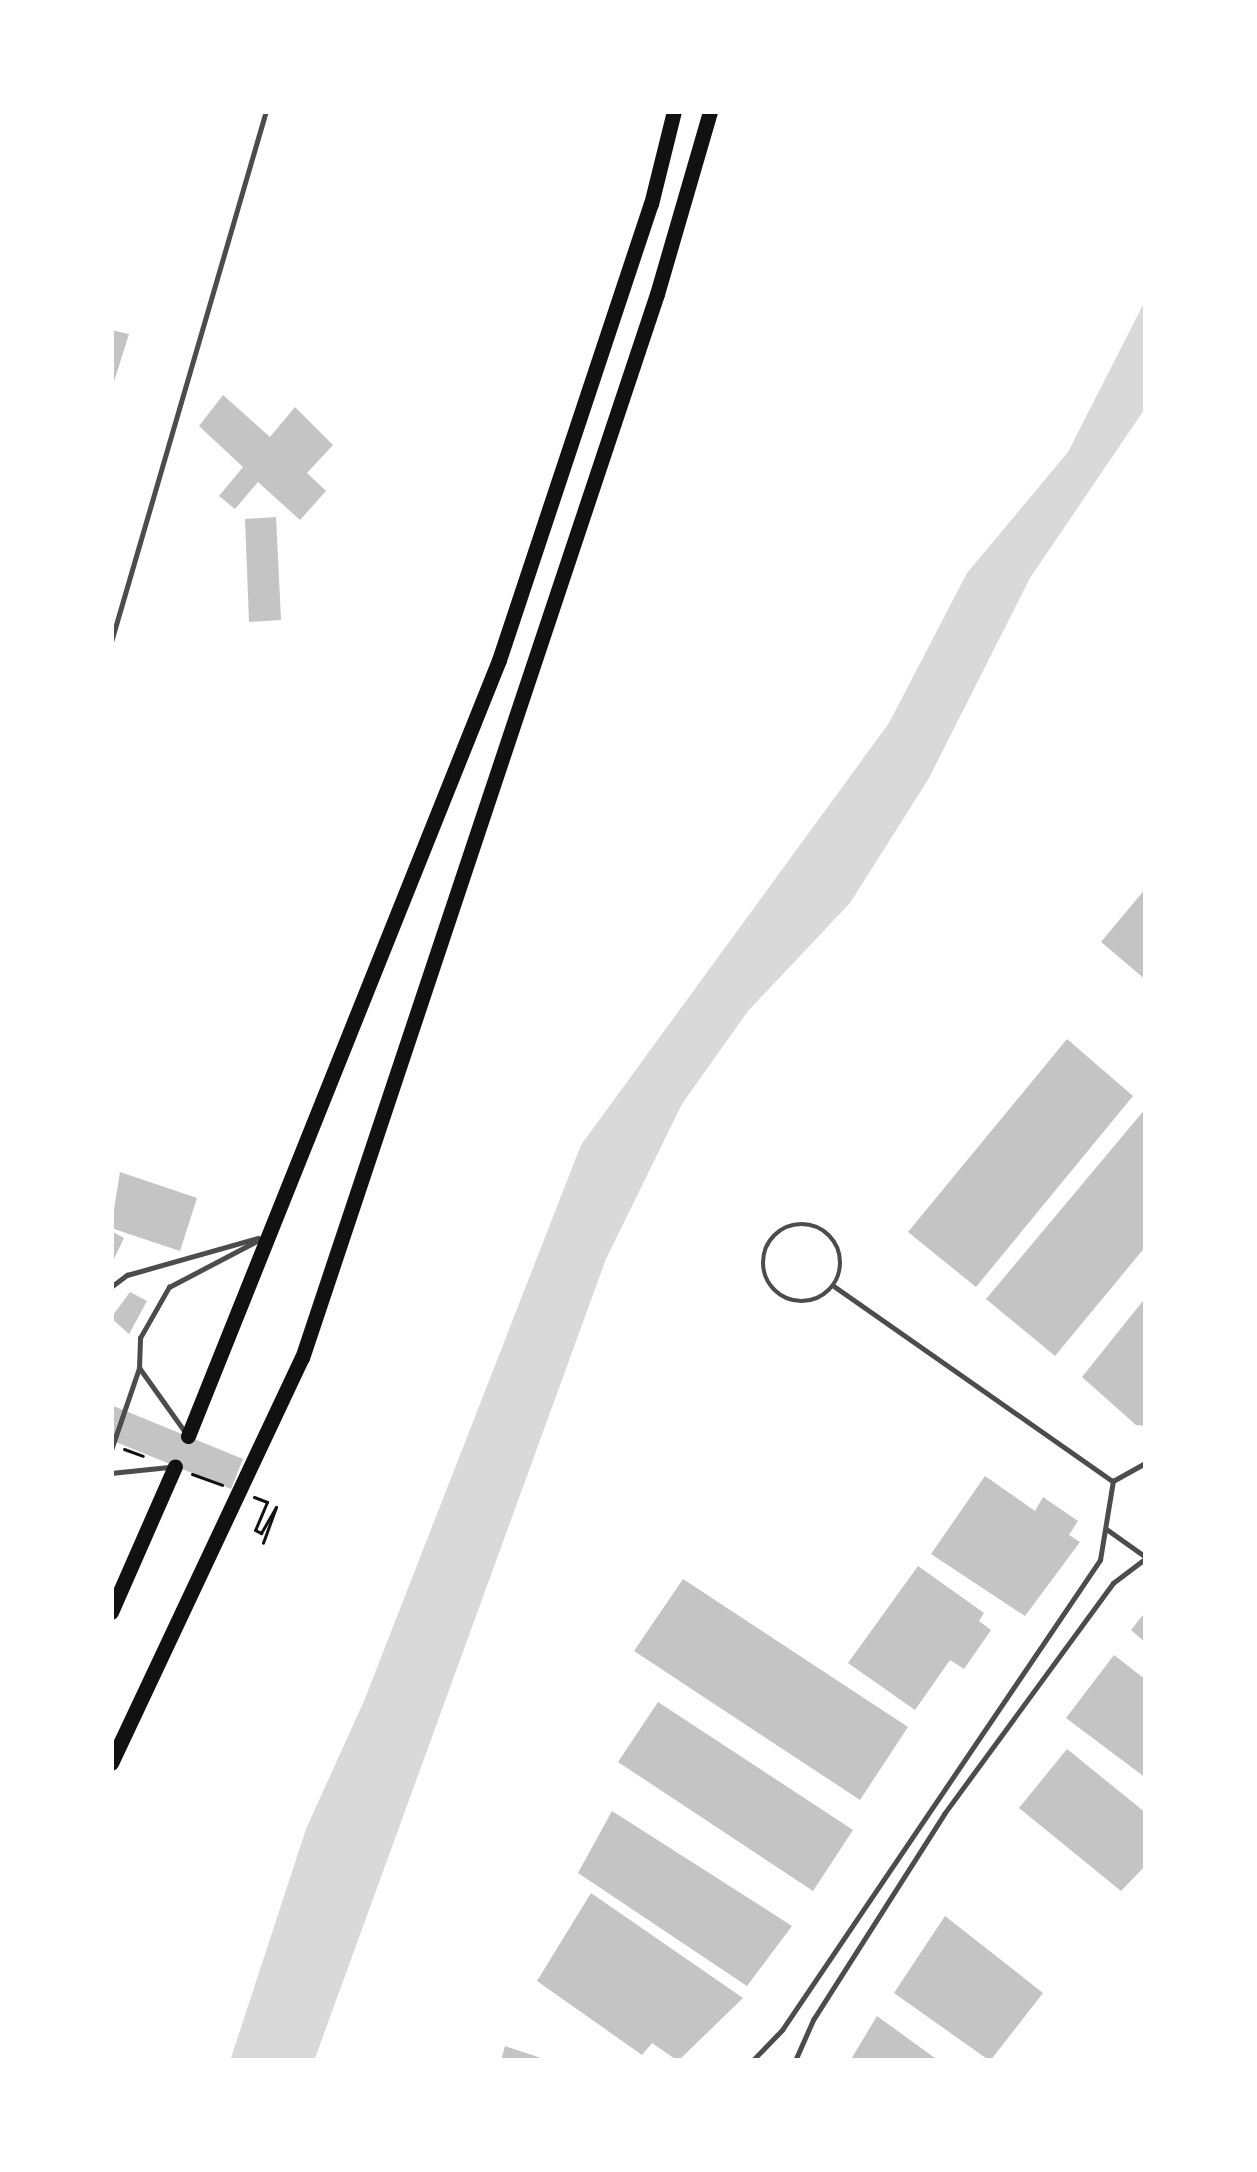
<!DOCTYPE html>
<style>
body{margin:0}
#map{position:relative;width:1257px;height:2172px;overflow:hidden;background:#fff;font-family:"Work Sans",sans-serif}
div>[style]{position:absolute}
.water>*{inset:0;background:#d9d9d9}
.building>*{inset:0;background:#c4c4c4}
.path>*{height:3px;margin:-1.5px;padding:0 1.5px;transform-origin:1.5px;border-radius:1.5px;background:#111}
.service>*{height:4.5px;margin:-2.25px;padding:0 2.25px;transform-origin:2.25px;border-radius:2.25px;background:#4c4c4c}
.service>.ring{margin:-2.25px;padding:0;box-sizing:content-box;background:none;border:4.5px solid #4c4c4c;border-radius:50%}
.motorway>*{height:15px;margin:-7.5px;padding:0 7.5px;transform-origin:7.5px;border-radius:7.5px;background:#111}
span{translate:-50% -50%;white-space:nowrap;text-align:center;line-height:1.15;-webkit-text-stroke:10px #fff;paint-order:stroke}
.frame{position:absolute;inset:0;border:114px solid #fff;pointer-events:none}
</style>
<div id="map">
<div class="water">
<i style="clip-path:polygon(1146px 299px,1146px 407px,1030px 578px,929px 778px,850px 903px,748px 1011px,682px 1104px,606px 1259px,314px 2061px,230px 2061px,306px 1829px,364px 1701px,581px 1145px,889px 723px,967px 573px,1068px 452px)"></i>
</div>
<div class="building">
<i style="clip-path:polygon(111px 330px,129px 334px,112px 388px,111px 388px)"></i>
<i style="clip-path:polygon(223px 395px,270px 437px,295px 407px,333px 445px,307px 473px,326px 491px,300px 520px,258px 482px,235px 509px,219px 496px,243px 467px,199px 426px)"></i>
<i style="clip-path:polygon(276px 517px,281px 620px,249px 622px,245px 519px)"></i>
<i style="clip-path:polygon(1146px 888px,1146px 980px,1101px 942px)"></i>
<i style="clip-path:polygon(1067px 1039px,1133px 1096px,976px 1287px,908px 1232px)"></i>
<i style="clip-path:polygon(1146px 1108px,1146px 1246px,1055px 1356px,986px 1299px)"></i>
<i style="clip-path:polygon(120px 1172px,197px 1198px,180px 1251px,111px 1228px)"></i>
<i style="clip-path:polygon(111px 1231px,124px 1238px,111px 1265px)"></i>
<i style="clip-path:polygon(130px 1292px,147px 1301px,129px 1334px,111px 1318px)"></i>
<i style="clip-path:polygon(1146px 1297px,1146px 1426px,1136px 1425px,1082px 1377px)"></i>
<i style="clip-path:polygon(111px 1405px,243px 1459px,231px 1489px,111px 1440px)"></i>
<i style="clip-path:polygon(985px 1476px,1035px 1511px,1043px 1497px,1078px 1521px,1069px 1535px,1080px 1542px,1025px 1616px,931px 1554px)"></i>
<i style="clip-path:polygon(918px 1566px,984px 1613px,979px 1621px,991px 1630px,964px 1669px,950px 1660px,915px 1710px,848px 1663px)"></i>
<i style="clip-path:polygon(683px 1579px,908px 1727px,860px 1800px,634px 1651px)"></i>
<i style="clip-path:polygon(1146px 1611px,1146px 1643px,1131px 1630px)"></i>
<i style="clip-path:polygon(1114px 1655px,1146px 1680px,1146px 1778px,1066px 1718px)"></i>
<i style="clip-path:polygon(658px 1702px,853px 1830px,813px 1891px,618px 1762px)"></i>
<i style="clip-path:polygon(1067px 1749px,1146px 1813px,1146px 1865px,1121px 1891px,1019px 1808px)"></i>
<i style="clip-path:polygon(612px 1811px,792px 1926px,747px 1986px,578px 1873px)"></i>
<i style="clip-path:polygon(591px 1893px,743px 1998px,678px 2061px,652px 2043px,642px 2055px,537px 1981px)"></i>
<i style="clip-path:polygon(945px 1916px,1043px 1993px,990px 2061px,894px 1993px)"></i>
<i style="clip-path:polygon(877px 2016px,939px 2061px,850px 2061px)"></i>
<i style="clip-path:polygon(505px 2046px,547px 2060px,547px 2061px,501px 2061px)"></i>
</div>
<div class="path">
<i style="left:124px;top:1449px;width:20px;rotate:20deg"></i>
<i style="left:192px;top:1474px;width:32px;rotate:20deg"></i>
<i style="left:254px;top:1497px;width:14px;rotate:21deg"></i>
<i style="left:267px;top:1502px;width:30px;rotate:113deg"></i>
<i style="left:255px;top:1530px;width:7px;rotate:27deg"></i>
<i style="left:261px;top:1533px;width:30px;rotate:-60deg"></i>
<i style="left:276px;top:1507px;width:38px;rotate:110deg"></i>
</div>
<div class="service">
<i style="left:111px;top:642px;width:553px;rotate:-73.73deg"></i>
<i class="ring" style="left:763px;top:1224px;width:73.5px;height:73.5px"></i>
<i style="left:834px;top:1286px;width:340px;rotate:35deg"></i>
<i style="left:111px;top:1287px;width:20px;rotate:-37deg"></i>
<i style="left:127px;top:1275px;width:136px;rotate:-15.8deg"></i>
<i style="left:184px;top:1431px;width:77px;rotate:-125.5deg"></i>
<i style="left:139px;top:1368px;width:30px;rotate:-88deg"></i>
<i style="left:140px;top:1338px;width:59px;rotate:-60.4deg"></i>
<i style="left:169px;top:1287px;width:104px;rotate:-27.6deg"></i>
<i style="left:111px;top:1450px;width:87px;rotate:-71.1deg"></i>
<i style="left:111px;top:1473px;width:58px;rotate:-5.9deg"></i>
<i style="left:1108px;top:1530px;width:47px;rotate:35.4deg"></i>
<i style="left:752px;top:2061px;width:43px;rotate:-45.9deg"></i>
<i style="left:782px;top:2030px;width:567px;rotate:-55.92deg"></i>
<i style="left:1100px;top:1560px;width:80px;rotate:-80.7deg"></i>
<i style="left:1113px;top:1481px;width:38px;rotate:-29deg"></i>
<i style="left:795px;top:2061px;width:45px;rotate:-66.3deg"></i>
<i style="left:813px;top:2020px;width:244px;rotate:-57.5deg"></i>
<i style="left:944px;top:1814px;width:286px;rotate:-53.8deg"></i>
<i style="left:1113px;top:1583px;width:41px;rotate:-37.1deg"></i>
</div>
<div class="motorway">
<i style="left:188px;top:1436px;width:836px;rotate:-68.16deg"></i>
<i style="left:499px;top:660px;width:481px;rotate:-71.6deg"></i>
<i style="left:651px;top:204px;width:96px;rotate:-76.1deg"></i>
<i style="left:111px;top:1612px;width:159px;rotate:-66.3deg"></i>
<i style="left:111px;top:1763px;width:448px;rotate:-64.8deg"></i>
<i style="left:302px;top:1358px;width:1122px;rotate:-71.55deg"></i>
<i style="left:657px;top:294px;width:191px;rotate:-73.8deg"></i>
</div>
<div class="frame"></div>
</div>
